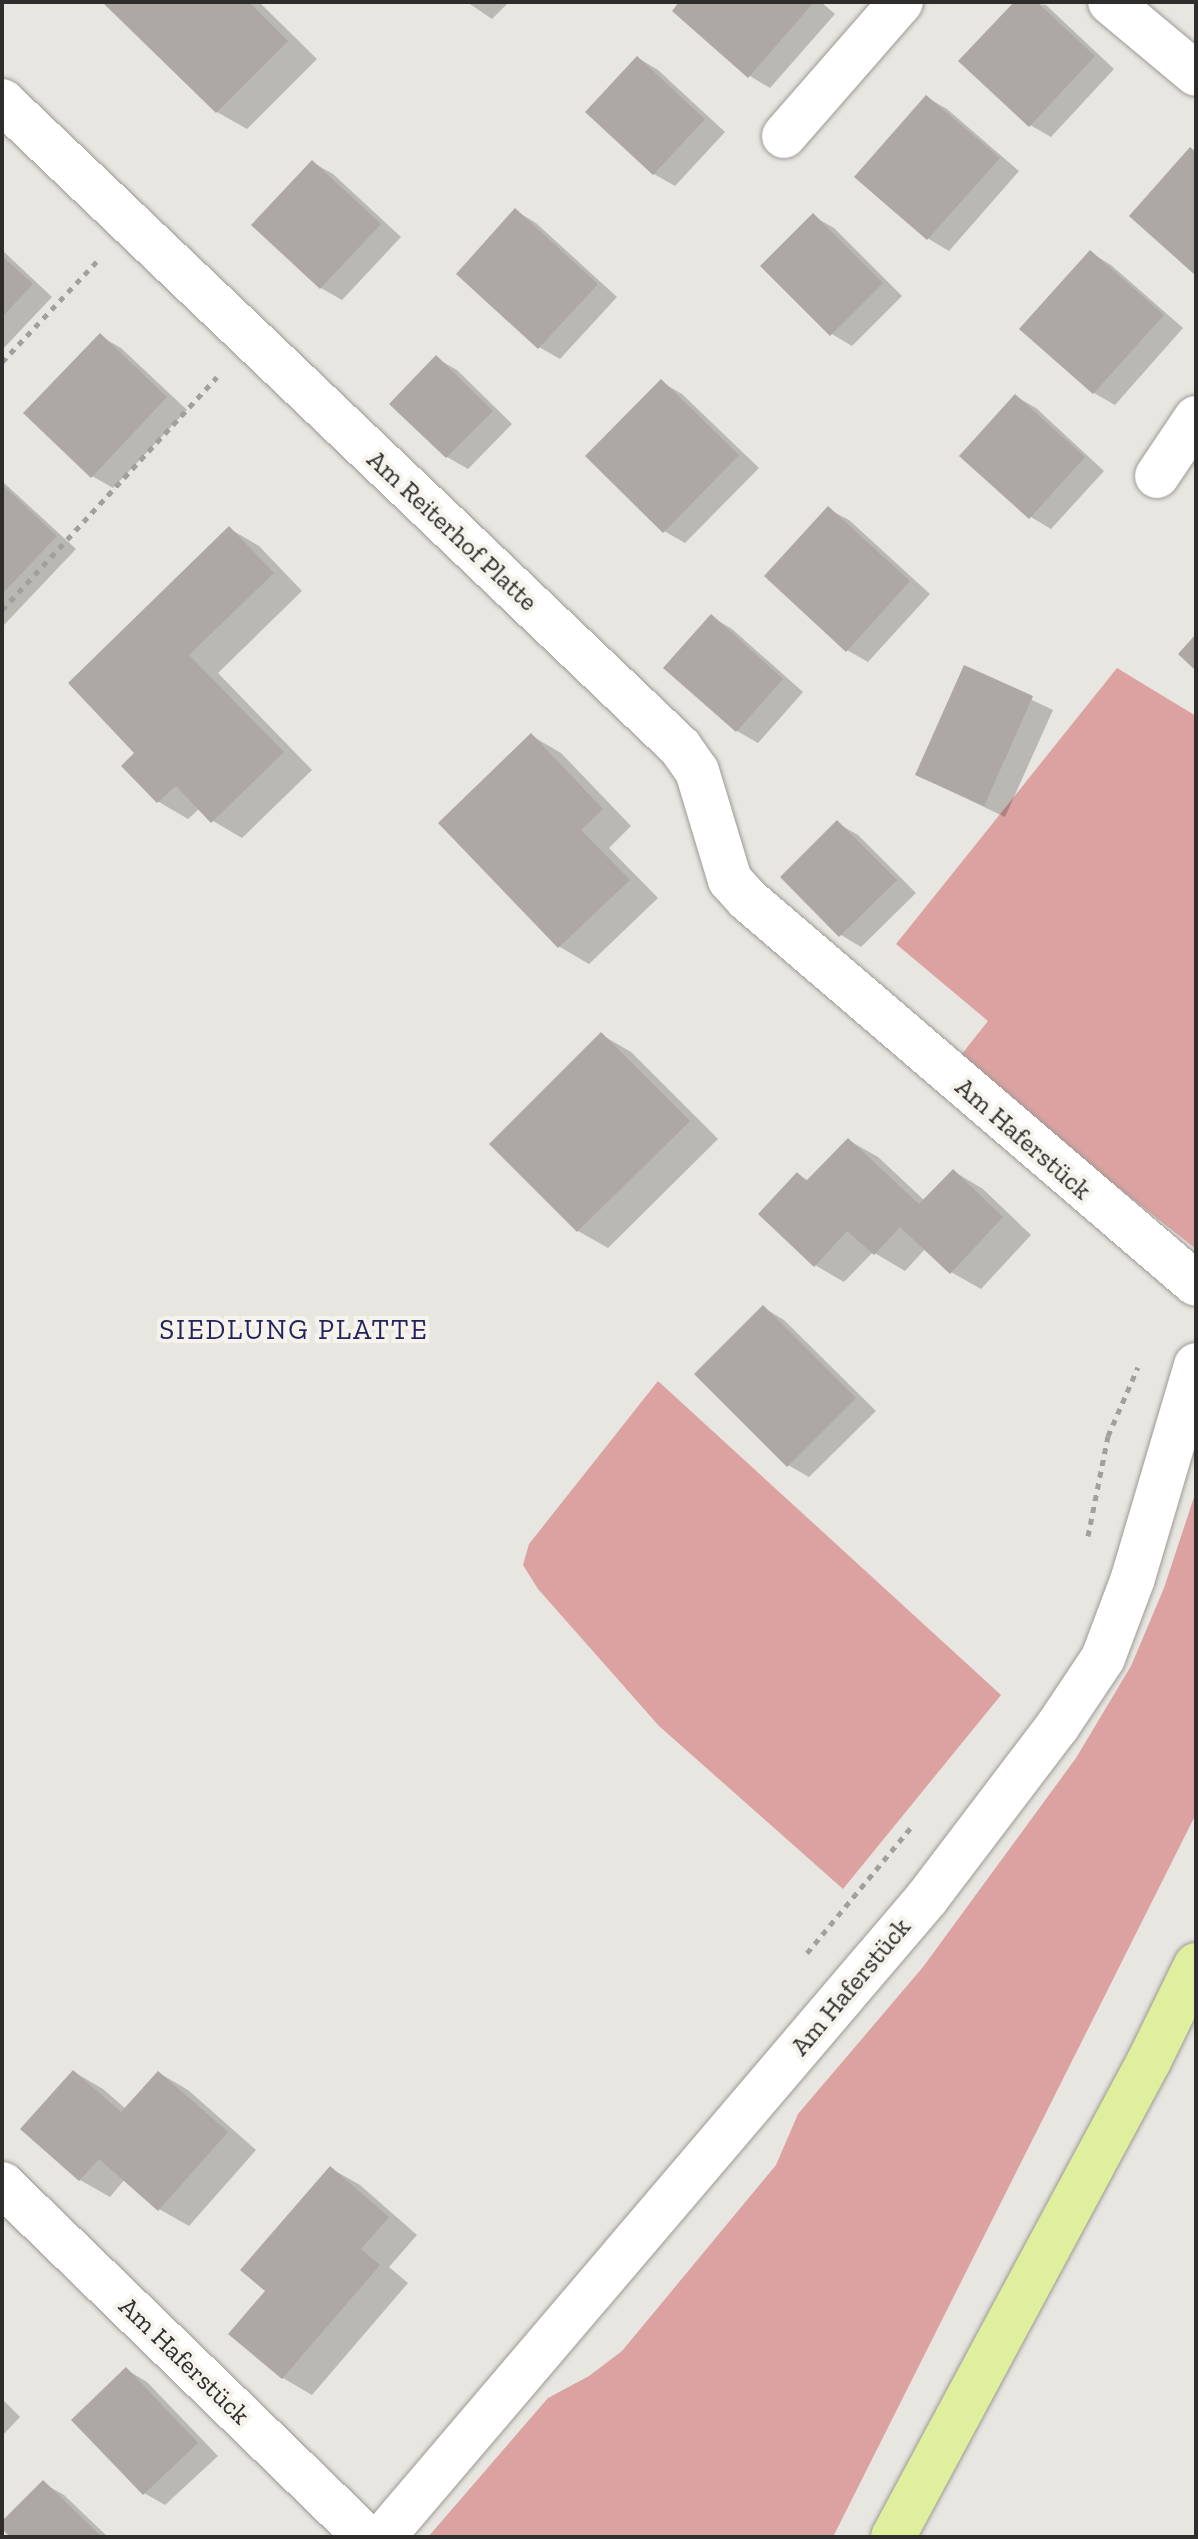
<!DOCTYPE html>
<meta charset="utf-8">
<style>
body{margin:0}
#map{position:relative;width:1198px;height:2539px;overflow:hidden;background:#e8e6e0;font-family:"Zilla Slab",serif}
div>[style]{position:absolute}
.green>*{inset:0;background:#dca2a2}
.shadow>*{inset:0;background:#0003}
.building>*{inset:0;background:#aea8a4}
.path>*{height:5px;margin-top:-2.5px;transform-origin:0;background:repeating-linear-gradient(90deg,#a2a09c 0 6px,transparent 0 12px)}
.roads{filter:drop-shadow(0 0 2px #9d9a95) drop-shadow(0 0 2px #9d9a95)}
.street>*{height:44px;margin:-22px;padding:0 22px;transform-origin:22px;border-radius:22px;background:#fff}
.primary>*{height:44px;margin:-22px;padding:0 22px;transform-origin:22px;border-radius:22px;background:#e0ef9e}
span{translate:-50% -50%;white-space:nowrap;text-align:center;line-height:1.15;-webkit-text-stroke:8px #f6f3ed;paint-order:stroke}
.street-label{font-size:26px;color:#2e2d2b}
.neighbourhood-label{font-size:28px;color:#23225b;letter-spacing:2px}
.frame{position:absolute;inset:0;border:4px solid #2e2d2b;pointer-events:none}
</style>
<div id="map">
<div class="green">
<i style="clip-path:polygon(1117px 668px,1196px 716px,1196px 1249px,957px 1060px,988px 1021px,896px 944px)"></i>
<i style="clip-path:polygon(658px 1381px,1001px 1695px,843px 1889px,659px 1726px,538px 1589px,523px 1565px,529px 1544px)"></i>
<i style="clip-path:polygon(1196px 1491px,1196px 1814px,833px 2537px,428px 2537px,548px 2398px,589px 2376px,622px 2351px,776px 2165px,798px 2114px,923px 1967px,1076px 1758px,1131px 1666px,1164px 1588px)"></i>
</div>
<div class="shadow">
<i style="clip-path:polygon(105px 2px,259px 2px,317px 59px,247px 129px,217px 112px)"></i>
<i style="clip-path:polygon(467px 2px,509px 2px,492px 19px)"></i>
<i style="clip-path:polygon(682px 2px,821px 2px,835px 14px,770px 88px,750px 76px,675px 10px)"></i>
<i style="clip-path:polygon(1017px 2px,1046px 5px,1114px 69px,1051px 137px,1030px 125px)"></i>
<i style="clip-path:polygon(638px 58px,658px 70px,725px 132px,675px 186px,654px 174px)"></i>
<i style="clip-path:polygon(926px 97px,947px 109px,1019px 171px,949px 251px,929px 239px,856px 177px)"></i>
<i style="clip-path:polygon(1191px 149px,1196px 152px,1196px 273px,1132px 215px)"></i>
<i style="clip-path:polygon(312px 162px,333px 174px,401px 237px,342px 300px,321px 288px,254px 225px)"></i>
<i style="clip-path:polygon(516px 211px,536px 223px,617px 297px,560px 359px,539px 347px)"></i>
<i style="clip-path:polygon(813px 216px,834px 228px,902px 296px,852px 346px,832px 334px)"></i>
<i style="clip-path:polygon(2px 250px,52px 297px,2px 350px)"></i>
<i style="clip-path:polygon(1091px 253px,1111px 265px,1183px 328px,1115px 405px,1094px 393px,1022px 329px)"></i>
<i style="clip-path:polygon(100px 336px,121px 348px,187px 410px,113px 488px,92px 476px)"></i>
<i style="clip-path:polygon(436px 358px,457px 370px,512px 424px,468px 469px,447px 457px)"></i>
<i style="clip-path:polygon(661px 382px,682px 394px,759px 468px,685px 543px,664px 531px)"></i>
<i style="clip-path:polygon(1015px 396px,1036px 408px,1104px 471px,1051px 529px,1031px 517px,962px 456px)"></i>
<i style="clip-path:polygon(2px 481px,76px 549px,3px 626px,2px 625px)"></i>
<i style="clip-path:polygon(828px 509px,849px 520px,930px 594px,868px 662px,847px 650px)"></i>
<i style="clip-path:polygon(230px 529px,259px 546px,302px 591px,218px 673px,312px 770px,242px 838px,213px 821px,200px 808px,188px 819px,159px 802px,124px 766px,137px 753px)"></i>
<i style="clip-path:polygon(712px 617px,732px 629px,803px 692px,758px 743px,737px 731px,666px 668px)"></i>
<i style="clip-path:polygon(965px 668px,1053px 710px,1005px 817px,917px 775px)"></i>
<i style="clip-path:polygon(532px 736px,561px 753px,631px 826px,609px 848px,658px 898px,589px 964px,560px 947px,441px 824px)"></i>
<i style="clip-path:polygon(837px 823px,858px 835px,916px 893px,861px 947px,841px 935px)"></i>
<i style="clip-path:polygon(602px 1035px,631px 1052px,718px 1139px,608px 1248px,578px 1231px)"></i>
<i style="clip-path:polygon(848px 1140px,878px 1157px,925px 1201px,953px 1171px,983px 1189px,1031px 1235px,981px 1289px,951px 1272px,926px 1248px,905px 1271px,873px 1252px,844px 1282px,815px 1265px,798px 1174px,809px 1181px)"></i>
<i style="clip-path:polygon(764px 1308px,784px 1320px,876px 1411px,809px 1477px,788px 1465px)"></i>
<i style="clip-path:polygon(74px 2072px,103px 2089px,126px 2109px,159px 2073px,188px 2090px,256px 2150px,189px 2226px,159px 2209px,125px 2179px,110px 2197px,80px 2180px)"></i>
<i style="clip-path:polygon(330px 2168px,360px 2185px,417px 2235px,389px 2267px,408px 2283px,312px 2395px,283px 2378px,268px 2291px)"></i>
<i style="clip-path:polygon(127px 2370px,147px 2382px,218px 2456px,165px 2505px,144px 2493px)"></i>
<i style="clip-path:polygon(2px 2399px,20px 2417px,2px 2436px)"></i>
<i style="clip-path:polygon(43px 2483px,64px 2495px,108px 2537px,13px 2537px,2px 2524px)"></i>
</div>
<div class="building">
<i style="clip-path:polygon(102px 2px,249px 2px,288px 41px,216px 113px)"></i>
<i style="clip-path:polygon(679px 2px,814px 2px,748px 78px,672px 11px)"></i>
<i style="clip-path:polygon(1014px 2px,1037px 2px,1095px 56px,1029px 127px,958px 61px)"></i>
<i style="clip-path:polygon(637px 56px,705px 119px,653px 175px,585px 112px)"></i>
<i style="clip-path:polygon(926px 95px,1000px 158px,927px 240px,854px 177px)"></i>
<i style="clip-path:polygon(1190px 147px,1196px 152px,1195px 275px,1129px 216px)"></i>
<i style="clip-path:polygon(312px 160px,381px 224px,320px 289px,251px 225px)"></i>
<i style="clip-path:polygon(515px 208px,598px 284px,538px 349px,456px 274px)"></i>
<i style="clip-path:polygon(813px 213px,883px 283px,830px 336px,760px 266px)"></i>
<i style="clip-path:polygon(1090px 250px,1164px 315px,1093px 394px,1019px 329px)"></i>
<i style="clip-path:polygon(2px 256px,33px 284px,2px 317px)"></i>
<i style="clip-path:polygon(100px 333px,167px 397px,91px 478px,23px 413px)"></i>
<i style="clip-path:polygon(436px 355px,493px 411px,446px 458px,389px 404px)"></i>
<i style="clip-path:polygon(661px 379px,739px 455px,663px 533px,585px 456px)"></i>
<i style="clip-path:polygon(1015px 394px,1085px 457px,1029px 519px,959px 456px)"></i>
<i style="clip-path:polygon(2px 484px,57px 536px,2px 594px)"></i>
<i style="clip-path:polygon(828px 506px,910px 581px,846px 652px,764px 576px)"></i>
<i style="clip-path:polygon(229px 526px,274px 573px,189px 655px,284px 752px,211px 823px,176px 786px,157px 803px,121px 766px,134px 753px,68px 683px)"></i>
<i style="clip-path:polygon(711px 614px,783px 679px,736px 732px,663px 668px)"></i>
<i style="clip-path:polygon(1196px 634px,1196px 671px,1178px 654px)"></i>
<i style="clip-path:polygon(964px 665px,1033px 696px,984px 806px,915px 775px)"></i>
<i style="clip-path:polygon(531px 733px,603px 809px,581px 830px,630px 880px,558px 948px,438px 823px)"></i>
<i style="clip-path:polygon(837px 820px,897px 880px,839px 937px,780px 877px)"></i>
<i style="clip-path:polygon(601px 1032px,690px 1121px,577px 1232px,489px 1144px)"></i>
<i style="clip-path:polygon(848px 1138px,919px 1204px,953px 1169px,1003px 1217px,950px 1274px,900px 1227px,874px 1255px,847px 1231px,814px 1267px,758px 1214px,797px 1172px,806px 1181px)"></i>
<i style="clip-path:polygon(763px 1305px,856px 1398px,787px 1467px,694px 1374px)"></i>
<i style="clip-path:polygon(73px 2070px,121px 2112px,158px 2071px,228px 2132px,158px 2211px,99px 2159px,79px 2181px,20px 2129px)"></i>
<i style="clip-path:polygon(330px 2166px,389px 2217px,361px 2249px,380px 2265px,282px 2379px,228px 2334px,265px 2291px,240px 2270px)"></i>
<i style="clip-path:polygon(126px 2367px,198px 2443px,143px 2495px,71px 2420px)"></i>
<i style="clip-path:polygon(43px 2480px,102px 2537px,10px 2537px,2px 2529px,2px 2521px)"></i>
</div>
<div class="path">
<i style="left:2px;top:362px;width:140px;rotate:-46.7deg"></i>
<i style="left:2px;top:610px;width:317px;rotate:-47.3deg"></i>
<i style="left:1088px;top:1536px;width:102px;rotate:-78.7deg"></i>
<i style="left:1108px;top:1436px;width:75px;rotate:-66.5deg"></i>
<i style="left:807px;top:1953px;width:166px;rotate:-50.4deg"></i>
</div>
<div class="roads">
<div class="street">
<i style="left:1110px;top:2px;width:112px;rotate:39.9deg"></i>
<i style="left:2px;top:101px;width:936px;rotate:43.62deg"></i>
<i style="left:680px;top:747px;width:29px;rotate:55deg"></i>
<i style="left:697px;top:771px;width:114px;rotate:73.2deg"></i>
<i style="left:730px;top:880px;width:25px;rotate:48deg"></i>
<i style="left:747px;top:899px;width:591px;rotate:40.61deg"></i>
<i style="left:784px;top:136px;width:178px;rotate:-48.9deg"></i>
<i style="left:1157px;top:476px;width:70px;rotate:-56.1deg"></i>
<i style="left:2px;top:2184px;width:507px;rotate:44.12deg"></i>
<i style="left:383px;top:2537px;width:839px;rotate:-49.59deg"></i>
<i style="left:927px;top:1898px;width:215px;rotate:-52.8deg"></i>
<i style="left:1057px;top:1727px;width:83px;rotate:-56.3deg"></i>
<i style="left:1103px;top:1658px;width:85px;rotate:-69.4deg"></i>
<i style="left:1133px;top:1578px;width:222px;rotate:-73.5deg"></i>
</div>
<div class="primary">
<i style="left:893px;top:2537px;width:540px;rotate:-61.73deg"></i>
<i style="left:1149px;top:2061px;width:107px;rotate:-63.9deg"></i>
</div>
</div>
<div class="street-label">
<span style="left:452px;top:531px;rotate:43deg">Am Reiterhof Platte</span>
<span style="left:1023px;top:1139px;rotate:41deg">Am Haferstück</span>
<span style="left:851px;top:1987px;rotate:-50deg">Am Haferstück</span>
<span style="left:184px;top:2361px;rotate:44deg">Am Haferstück</span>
</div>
<div class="neighbourhood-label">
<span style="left:294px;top:1330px">SIEDLUNG PLATTE</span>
</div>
<div class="frame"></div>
</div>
